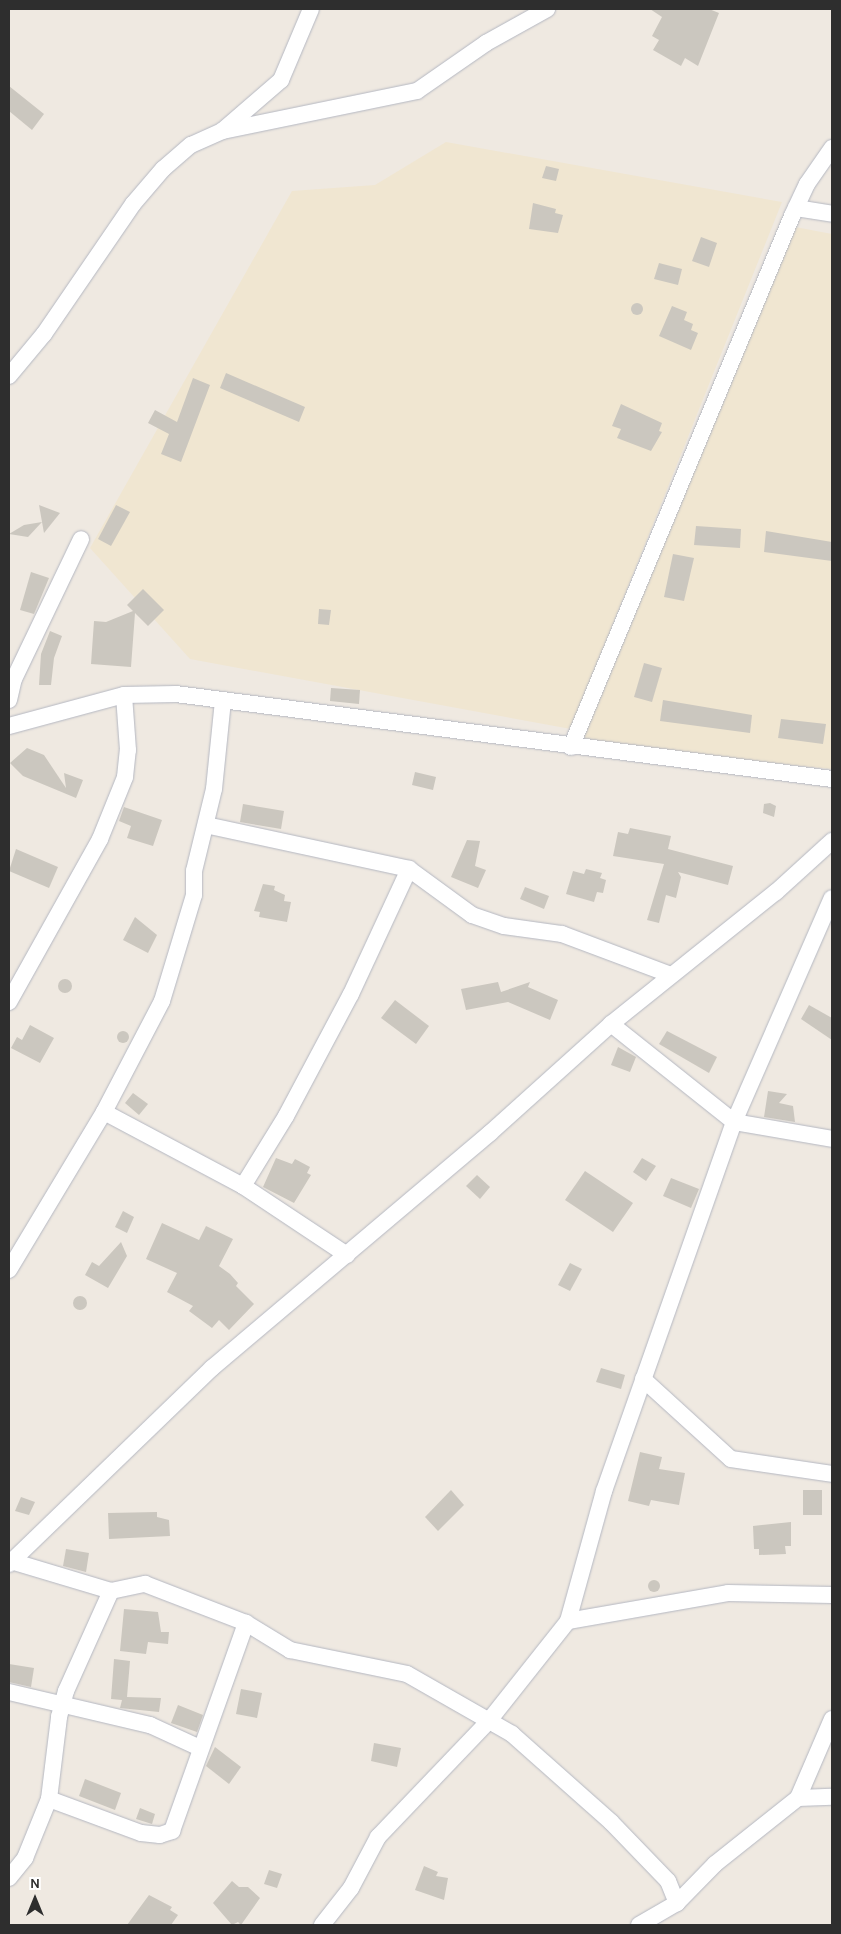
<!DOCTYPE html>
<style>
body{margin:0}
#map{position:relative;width:841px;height:1934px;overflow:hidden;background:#efe9e1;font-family:Karla,sans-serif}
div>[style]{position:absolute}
.education>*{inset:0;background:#f0e6d1}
.building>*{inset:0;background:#cbc7bf}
.round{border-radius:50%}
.roads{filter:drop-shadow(0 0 1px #b4b7c1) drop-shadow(0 0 1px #b4b7c1)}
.minor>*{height:16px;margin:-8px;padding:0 8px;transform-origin:8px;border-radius:8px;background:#fff}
span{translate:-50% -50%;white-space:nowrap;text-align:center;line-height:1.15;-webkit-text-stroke:4.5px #fff;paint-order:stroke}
.frame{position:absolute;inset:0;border:10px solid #2e2e2e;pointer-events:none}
.north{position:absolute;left:10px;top:1874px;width:50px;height:50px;-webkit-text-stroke:4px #fff;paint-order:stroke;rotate:0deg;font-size:14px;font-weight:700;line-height:20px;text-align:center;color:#2e2e2e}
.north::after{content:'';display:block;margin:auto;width:18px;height:22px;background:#2e2e2e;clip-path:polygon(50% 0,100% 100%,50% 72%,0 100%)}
</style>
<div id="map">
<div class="education">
<i style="clip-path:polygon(446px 142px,782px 202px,571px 729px,190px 659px,90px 548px,292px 191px,375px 185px)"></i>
<i style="clip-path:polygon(790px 226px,832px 234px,832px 769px,576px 744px)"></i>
</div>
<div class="building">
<i style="clip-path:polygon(650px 9px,709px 9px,719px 13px,698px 66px,685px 58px,681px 66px,653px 50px,659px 40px,652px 36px,662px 17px)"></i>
<i style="clip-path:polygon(9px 86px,44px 114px,32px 130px,9px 111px)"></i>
<i style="clip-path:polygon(546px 166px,559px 169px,556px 181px,542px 178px)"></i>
<i style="clip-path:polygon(533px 203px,556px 209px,555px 213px,563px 215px,558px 233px,529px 229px)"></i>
<i style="clip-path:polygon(701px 237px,717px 243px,709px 267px,692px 261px)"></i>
<i style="clip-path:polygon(659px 263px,682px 269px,678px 285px,654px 279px)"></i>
<i class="round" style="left:631px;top:303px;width:12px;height:12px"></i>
<i style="clip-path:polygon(672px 306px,687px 312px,684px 320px,693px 324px,691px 330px,698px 333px,691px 350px,659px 336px)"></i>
<i style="clip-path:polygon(226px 373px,305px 407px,299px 422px,220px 388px)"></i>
<i style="clip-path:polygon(193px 378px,210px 385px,181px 462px,161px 454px,169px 434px,148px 423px,155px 410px,177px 422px)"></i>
<i style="clip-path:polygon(621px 404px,662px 423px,659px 431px,662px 432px,651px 451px,617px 438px,621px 429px,612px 426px)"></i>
<i style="clip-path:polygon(39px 505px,60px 513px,44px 533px)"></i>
<i style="clip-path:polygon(116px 505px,130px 512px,111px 546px,98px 539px)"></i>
<i style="clip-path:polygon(42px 522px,28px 537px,9px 534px,24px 525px)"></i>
<i style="clip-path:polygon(696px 526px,741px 529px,740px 548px,694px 545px)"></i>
<i style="clip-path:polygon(766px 531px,832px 542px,832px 561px,764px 552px)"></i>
<i style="clip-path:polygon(673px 554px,694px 558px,684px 601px,664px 597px)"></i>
<i style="clip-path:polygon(31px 572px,49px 578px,34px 614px,20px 610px)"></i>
<i style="clip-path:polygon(143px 589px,164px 610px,148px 626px,135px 613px,131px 667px,91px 664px,94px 621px,106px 622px,133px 611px,127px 605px)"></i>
<i style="clip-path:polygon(319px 609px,331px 610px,329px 625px,318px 624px)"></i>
<i style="clip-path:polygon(50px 631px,62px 636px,54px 658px,51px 685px,39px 685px,41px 654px)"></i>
<i style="clip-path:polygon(644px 663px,662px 668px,652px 702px,634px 697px)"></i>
<i style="clip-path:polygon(331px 688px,360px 690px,359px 704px,330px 701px)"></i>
<i style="clip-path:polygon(663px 700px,752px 715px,750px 733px,660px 721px)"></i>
<i style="clip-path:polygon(781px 719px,826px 724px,823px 744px,778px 738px)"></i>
<i style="clip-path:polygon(27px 748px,44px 755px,66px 788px,64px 773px,83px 780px,76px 798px,23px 776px,10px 763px)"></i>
<i style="clip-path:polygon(415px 772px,436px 777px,433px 790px,412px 785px)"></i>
<i style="clip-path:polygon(770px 803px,776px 806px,774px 817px,763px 813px,764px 804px)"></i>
<i style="clip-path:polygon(243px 804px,284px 811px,281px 829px,240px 822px)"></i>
<i style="clip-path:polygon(124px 807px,162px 820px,153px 846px,127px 838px,131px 826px,119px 821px)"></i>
<i style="clip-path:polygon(630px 828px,671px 836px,668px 849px,733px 866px,728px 885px,678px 872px,681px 877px,676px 898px,666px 895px,659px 923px,647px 920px,664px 864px,613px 856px,618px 832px,628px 834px)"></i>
<i style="clip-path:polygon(467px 840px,480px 841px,475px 866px,486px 870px,478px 888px,451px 877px)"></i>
<i style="clip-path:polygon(16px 849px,58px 867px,49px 888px,9px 871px)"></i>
<i style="clip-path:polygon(586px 869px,602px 873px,600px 878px,606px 880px,603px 893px,597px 892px,594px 902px,566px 894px,573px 871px,584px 874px)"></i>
<i style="clip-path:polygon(263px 884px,275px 886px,274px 890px,285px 895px,284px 901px,291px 902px,287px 922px,259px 917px,260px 912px,254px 911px)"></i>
<i style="clip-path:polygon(525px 887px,549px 896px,544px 909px,520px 899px)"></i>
<i style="clip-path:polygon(135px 917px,157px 935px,148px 953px,123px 940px)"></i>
<i class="round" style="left:58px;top:979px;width:14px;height:14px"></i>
<i style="clip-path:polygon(498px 982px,501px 992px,530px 982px,528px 987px,558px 1000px,550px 1020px,508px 1002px,466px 1010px,461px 989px)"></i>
<i style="clip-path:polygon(395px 1000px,429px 1026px,416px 1044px,381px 1018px)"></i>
<i style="clip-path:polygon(809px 1005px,832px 1018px,832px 1040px,801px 1019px)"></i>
<i style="clip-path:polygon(30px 1025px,54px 1038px,40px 1063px,11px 1048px,17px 1037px,22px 1040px)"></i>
<i class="round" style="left:117px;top:1031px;width:12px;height:12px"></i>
<i style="clip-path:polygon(667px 1031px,717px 1057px,709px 1073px,659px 1044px)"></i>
<i style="clip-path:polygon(618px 1047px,636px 1057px,630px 1072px,611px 1065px)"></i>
<i style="clip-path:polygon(768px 1091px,787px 1094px,779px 1103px,793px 1106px,795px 1122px,764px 1117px)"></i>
<i style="clip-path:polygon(133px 1093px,148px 1104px,139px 1115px,125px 1103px)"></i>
<i style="clip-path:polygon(276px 1158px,292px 1164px,295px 1159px,310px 1167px,307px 1173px,311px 1175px,294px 1203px,263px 1187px)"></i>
<i style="clip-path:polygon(642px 1158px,656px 1166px,646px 1181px,633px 1172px)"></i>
<i style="clip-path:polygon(585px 1171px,633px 1203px,613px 1232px,565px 1200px)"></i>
<i style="clip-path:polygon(477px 1175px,490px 1187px,480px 1199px,466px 1186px)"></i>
<i style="clip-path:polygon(671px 1178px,699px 1189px,691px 1208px,663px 1196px)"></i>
<i style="clip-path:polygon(123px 1211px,134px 1217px,127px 1233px,115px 1227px)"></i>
<i style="clip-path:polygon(162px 1223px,199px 1240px,206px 1226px,233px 1239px,219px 1266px,230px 1274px,238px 1283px,236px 1286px,254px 1304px,229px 1330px,219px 1320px,212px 1328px,189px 1311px,193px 1306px,167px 1292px,177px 1273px,146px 1259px)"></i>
<i style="clip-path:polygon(121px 1242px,127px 1256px,108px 1288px,85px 1275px,92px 1262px,99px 1266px)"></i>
<i style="clip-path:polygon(570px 1263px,582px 1269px,570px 1291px,558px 1285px)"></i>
<i class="round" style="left:73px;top:1296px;width:14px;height:14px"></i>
<i style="clip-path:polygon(601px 1368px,625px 1375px,621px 1389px,596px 1382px)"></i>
<i style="clip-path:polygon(640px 1452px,662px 1457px,659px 1469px,685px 1473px,679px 1505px,651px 1500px,649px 1506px,628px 1501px)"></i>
<i style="clip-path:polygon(451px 1490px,464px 1505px,438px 1531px,425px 1517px)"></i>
<i style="clip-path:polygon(803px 1490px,822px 1490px,822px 1515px,803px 1515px)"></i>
<i style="clip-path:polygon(21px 1497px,35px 1502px,29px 1515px,15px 1511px)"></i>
<i style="clip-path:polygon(157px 1512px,157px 1517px,169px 1520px,170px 1536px,109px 1539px,108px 1513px)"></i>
<i style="clip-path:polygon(791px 1522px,791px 1546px,785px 1546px,786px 1554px,759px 1555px,759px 1549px,754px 1549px,753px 1526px)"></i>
<i style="clip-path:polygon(66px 1549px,89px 1553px,86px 1572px,63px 1566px)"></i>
<i class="round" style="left:648px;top:1580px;width:12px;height:12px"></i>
<i style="clip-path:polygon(124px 1609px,158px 1612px,161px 1632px,169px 1632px,168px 1644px,148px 1642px,146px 1654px,120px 1651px)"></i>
<i style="clip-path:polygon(114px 1659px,130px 1661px,127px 1697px,161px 1698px,159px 1712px,120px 1708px,122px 1700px,111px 1699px)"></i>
<i style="clip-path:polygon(9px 1664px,34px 1668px,31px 1687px,9px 1682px)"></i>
<i style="clip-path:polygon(241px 1689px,262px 1693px,257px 1718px,236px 1714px)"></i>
<i style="clip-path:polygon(178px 1705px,203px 1715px,197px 1732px,171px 1723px)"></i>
<i style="clip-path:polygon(374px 1743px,401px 1748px,397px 1767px,371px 1761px)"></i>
<i style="clip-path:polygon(215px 1747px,241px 1767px,229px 1784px,206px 1766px)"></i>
<i style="clip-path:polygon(85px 1779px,121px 1793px,115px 1810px,79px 1796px)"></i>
<i style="clip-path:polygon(140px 1808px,155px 1814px,152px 1824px,136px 1819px)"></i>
<i style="clip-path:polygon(424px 1866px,438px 1872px,436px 1876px,448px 1878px,444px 1900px,415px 1890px)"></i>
<i style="clip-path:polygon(269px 1870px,282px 1874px,277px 1888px,264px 1884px)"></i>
<i style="clip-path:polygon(232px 1881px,239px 1887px,248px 1887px,260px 1898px,241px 1925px,238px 1922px,232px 1925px,213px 1903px)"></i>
<i style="clip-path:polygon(149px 1895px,172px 1907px,170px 1910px,178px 1915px,171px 1925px,127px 1925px)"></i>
</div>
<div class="roads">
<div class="minor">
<i style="left:222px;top:131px;width:78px;rotate:-40.8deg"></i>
<i style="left:281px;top:80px;width:77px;rotate:-67.1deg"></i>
<i style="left:796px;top:208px;width:36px;rotate:9deg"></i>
<i style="left:9px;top:376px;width:55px;rotate:-50.2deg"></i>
<i style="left:44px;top:334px;width:158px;rotate:-55.6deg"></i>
<i style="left:133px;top:204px;width:46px;rotate:-49.4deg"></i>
<i style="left:163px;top:169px;width:37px;rotate:-41deg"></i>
<i style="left:191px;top:145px;width:34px;rotate:-24deg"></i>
<i style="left:222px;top:131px;width:199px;rotate:-11.6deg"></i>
<i style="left:417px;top:91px;width:84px;rotate:-34.8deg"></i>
<i style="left:486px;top:43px;width:70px;rotate:-29.1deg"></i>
<i style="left:9px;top:700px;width:22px;rotate:-77deg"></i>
<i style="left:14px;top:679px;width:155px;rotate:-64.4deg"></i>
<i style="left:9px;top:726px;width:119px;rotate:-15.1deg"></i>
<i style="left:124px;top:695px;width:52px;rotate:-1.1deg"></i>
<i style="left:176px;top:694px;width:661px;rotate:7.38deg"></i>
<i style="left:571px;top:747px;width:575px;rotate:-67.4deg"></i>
<i style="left:792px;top:216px;width:35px;rotate:-65deg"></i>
<i style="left:807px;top:184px;width:44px;rotate:-55.2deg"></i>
<i style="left:206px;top:825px;width:208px;rotate:12.2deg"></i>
<i style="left:409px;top:869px;width:78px;rotate:36.1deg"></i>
<i style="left:472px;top:915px;width:34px;rotate:19deg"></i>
<i style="left:504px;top:926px;width:59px;rotate:7.9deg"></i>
<i style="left:562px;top:934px;width:116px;rotate:20.6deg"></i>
<i style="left:9px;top:1002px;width:187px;rotate:-60.8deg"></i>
<i style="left:100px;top:839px;width:67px;rotate:-68deg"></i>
<i style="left:125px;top:777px;width:27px;rotate:-84deg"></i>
<i style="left:128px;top:750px;width:55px;rotate:-94.2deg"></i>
<i style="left:611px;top:1024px;width:157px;rotate:38.5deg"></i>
<i style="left:734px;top:1122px;width:99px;rotate:9.8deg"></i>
<i style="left:104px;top:1112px;width:157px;rotate:28deg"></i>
<i style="left:347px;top:1255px;width:125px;rotate:-146.4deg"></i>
<i style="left:243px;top:1186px;width:82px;rotate:-58.4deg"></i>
<i style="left:286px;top:1116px;width:138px;rotate:-62deg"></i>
<i style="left:351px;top:994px;width:138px;rotate:-65.1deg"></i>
<i style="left:9px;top:1270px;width:184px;rotate:-59deg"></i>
<i style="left:104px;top:1112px;width:125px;rotate:-62.4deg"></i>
<i style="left:162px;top:1001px;width:111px;rotate:-73.2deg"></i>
<i style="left:194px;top:895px;width:24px;rotate:-90deg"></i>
<i style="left:194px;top:871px;width:84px;rotate:-76.3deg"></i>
<i style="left:214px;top:789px;width:88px;rotate:-84.2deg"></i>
<i style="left:643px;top:1379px;width:119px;rotate:42.3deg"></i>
<i style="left:731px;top:1459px;width:102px;rotate:8.4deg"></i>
<i style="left:11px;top:1561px;width:104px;rotate:16.7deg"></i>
<i style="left:111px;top:1591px;width:35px;rotate:-12deg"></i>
<i style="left:145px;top:1584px;width:108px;rotate:21.1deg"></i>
<i style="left:246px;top:1623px;width:52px;rotate:31.5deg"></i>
<i style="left:290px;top:1650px;width:119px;rotate:11.6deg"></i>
<i style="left:407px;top:1674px;width:121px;rotate:29.7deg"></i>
<i style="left:512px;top:1734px;width:132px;rotate:41.6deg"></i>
<i style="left:611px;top:1822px;width:82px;rotate:46deg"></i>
<i style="left:668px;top:1881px;width:24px;rotate:68deg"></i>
<i style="left:9px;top:1564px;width:282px;rotate:-44deg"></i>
<i style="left:212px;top:1368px;width:364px;rotate:-40.2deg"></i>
<i style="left:490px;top:1133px;width:163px;rotate:-42deg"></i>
<i style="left:611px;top:1024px;width:211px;rotate:-38.7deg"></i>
<i style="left:776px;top:892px;width:76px;rotate:-42.3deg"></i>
<i style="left:568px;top:1621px;width:162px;rotate:-9.9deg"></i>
<i style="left:728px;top:1593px;width:104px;rotate:1.1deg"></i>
<i style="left:9px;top:1692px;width:145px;rotate:13.2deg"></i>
<i style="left:150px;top:1725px;width:55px;rotate:24.7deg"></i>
<i style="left:798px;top:1798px;width:34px;rotate:-2deg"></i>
<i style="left:49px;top:1799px;width:98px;rotate:20.3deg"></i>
<i style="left:141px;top:1833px;width:19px;rotate:6deg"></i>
<i style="left:160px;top:1835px;width:13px;rotate:-18deg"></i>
<i style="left:172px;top:1831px;width:221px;rotate:-70.4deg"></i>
<i style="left:9px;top:1878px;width:26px;rotate:-51deg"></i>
<i style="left:25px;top:1858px;width:64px;rotate:-67.9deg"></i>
<i style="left:49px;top:1799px;width:83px;rotate:-83deg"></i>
<i style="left:59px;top:1717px;width:27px;rotate:-75deg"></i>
<i style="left:66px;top:1691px;width:110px;rotate:-65.8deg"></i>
<i style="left:322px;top:1925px;width:47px;rotate:-51.9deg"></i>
<i style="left:351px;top:1888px;width:58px;rotate:-62.1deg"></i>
<i style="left:378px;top:1837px;width:159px;rotate:-46.3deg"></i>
<i style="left:488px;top:1722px;width:129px;rotate:-51.6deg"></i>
<i style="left:568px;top:1621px;width:135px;rotate:-74.5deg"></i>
<i style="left:604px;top:1491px;width:391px;rotate:-70.6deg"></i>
<i style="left:734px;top:1122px;width:244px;rotate:-66.4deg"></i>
<i style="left:639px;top:1925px;width:44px;rotate:-30.1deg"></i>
<i style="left:677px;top:1903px;width:54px;rotate:-45.7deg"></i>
<i style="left:715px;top:1864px;width:106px;rotate:-38.5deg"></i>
<i style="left:798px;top:1798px;width:86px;rotate:-66.7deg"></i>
</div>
</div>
<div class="frame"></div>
<div class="north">N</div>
</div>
